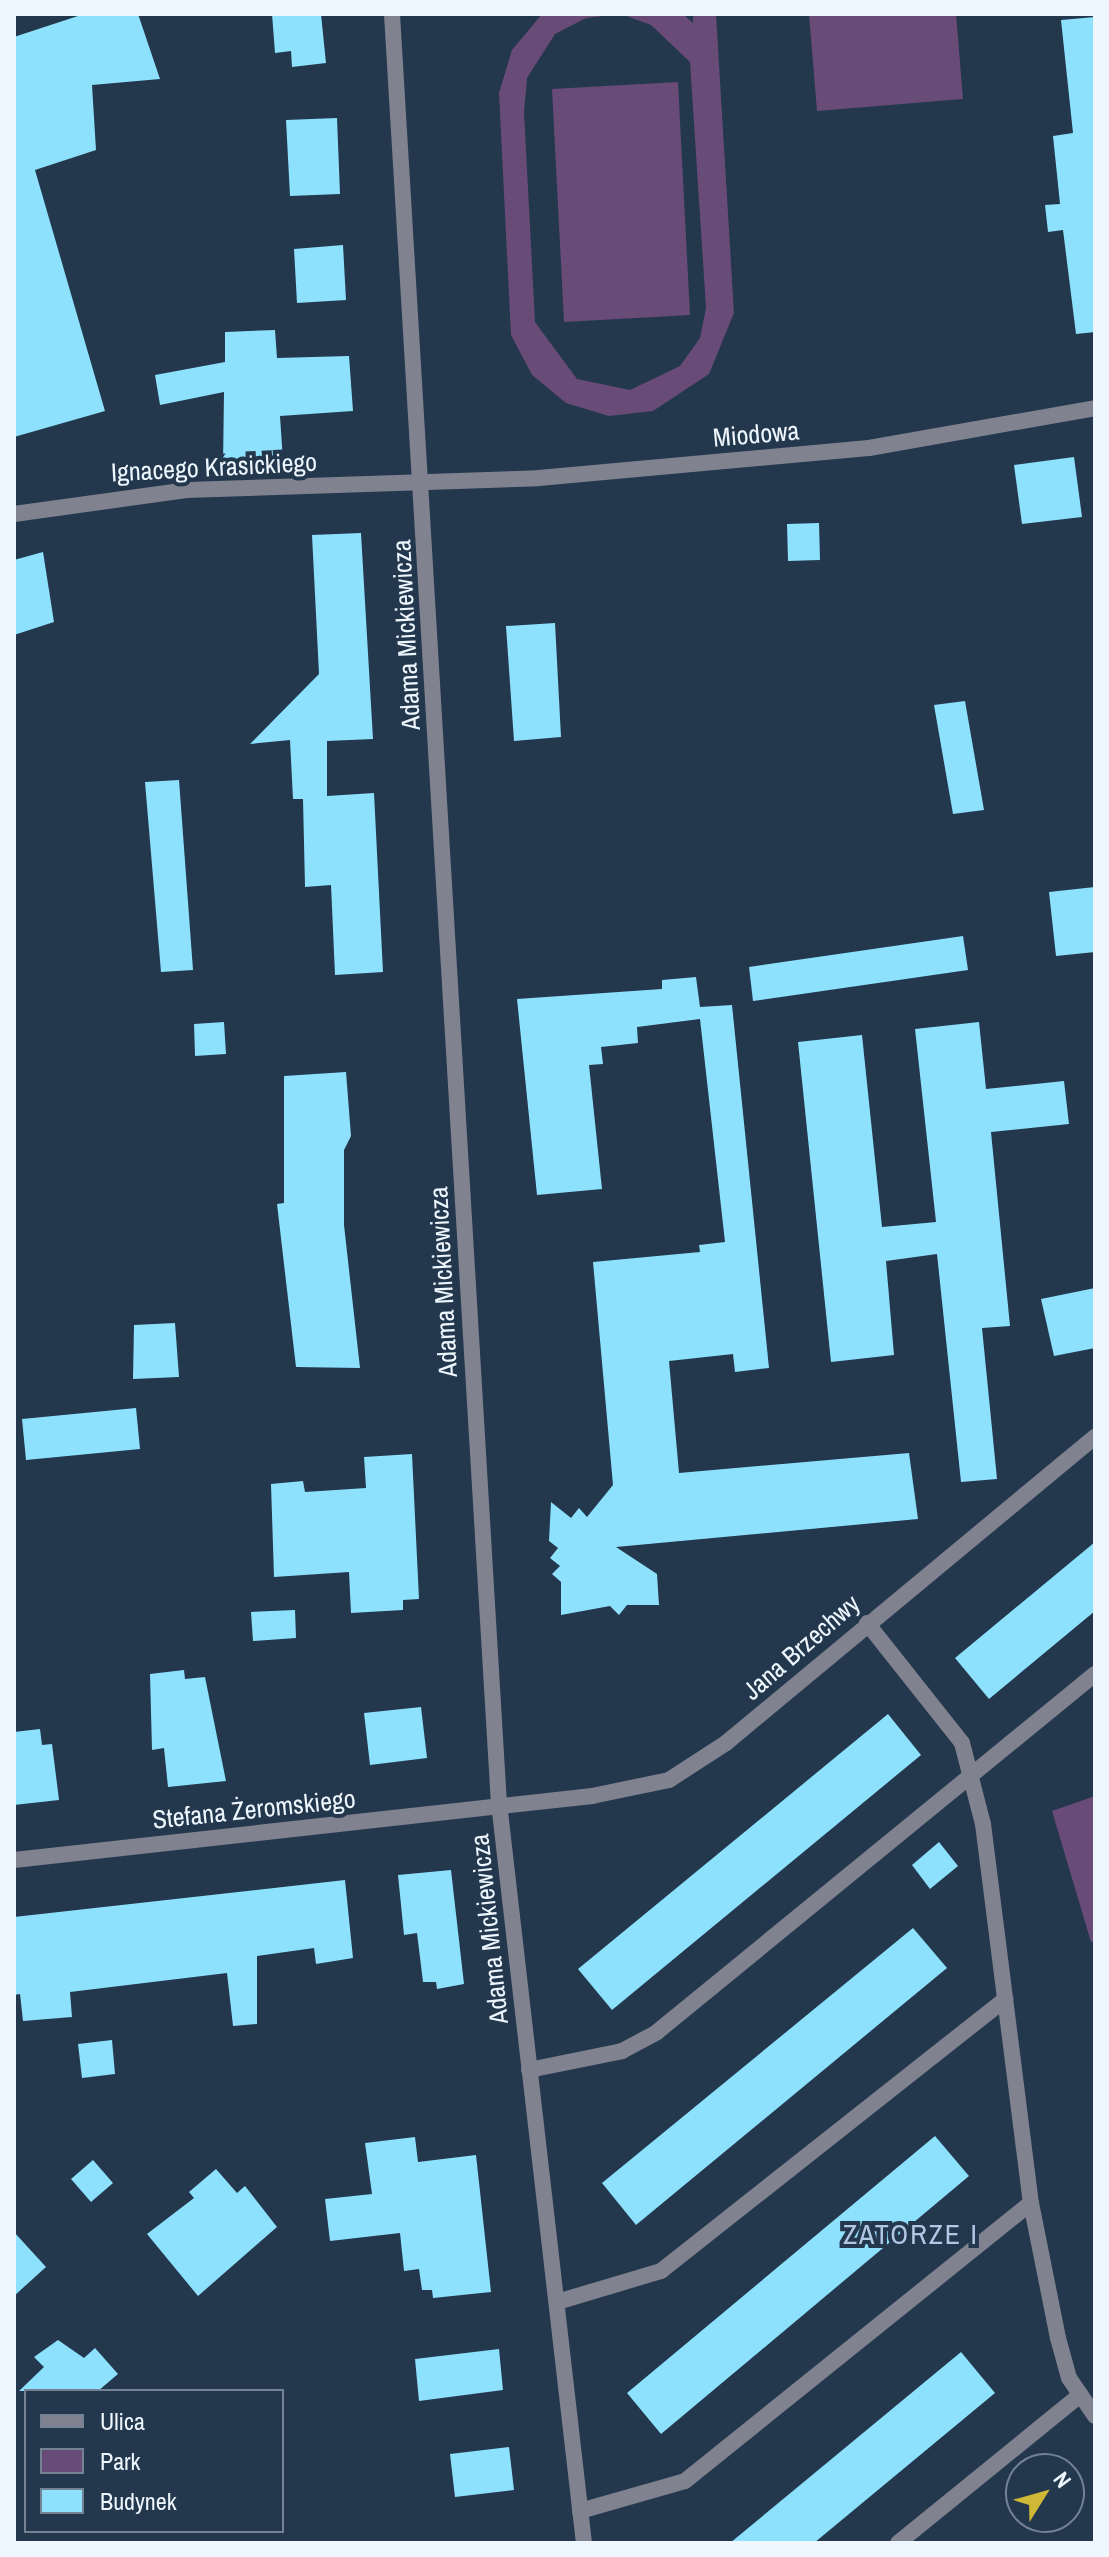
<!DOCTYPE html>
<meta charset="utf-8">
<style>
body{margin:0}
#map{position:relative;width:1109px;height:2557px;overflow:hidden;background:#23374d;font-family:"Archivo Narrow",sans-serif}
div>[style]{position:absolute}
.green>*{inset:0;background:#684b77}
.building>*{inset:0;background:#8de1fd}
.minor>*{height:16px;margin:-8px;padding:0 8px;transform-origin:8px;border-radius:8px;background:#818290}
span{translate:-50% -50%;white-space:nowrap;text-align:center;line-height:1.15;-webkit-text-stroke:8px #23374d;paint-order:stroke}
.street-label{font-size:26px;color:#eef6fe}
.neighbourhood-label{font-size:28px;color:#b0c8e4;letter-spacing:2px}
.frame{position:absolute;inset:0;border:16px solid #eef6fe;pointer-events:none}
.legend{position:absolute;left:24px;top:2389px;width:260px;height:144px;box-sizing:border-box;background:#23374d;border:2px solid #748394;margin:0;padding:10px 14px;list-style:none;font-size:24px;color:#eef6fe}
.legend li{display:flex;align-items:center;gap:16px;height:40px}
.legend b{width:40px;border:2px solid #748394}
.north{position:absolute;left:1005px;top:2453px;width:80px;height:80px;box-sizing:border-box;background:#23374d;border:2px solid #748394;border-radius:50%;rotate:53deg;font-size:22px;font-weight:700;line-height:32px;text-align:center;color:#eef6fe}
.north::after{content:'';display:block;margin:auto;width:28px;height:36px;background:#d0b837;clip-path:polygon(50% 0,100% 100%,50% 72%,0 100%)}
</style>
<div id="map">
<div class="green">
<i style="clip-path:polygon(evenodd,542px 14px,683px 14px,693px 23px,693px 14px,716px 14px,734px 313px,709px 374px,653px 411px,609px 416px,566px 403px,532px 375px,511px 335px,499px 93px,512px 50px,542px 14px,621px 14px,651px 25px,690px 62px,706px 308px,700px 338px,680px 366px,630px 390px,577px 379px,535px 322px,524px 112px,527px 78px,555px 34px,586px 18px,621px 14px)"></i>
<i style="clip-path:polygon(809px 14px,956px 14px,963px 99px,817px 111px)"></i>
<i style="clip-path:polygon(678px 82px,690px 315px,564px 322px,552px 89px)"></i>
<i style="clip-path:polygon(1095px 1796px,1095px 1940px,1091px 1942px,1052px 1811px)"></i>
</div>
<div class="building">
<i style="clip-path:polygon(84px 14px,138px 14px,160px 79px,92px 85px,96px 150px,35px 170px,105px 411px,14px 437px,14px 37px)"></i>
<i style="clip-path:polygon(272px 14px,321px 14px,326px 63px,292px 67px,291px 51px,275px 53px)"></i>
<i style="clip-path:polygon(1095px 17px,1095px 332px,1076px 334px,1063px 230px,1048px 232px,1045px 205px,1060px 204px,1053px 136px,1073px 133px,1061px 20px)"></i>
<i style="clip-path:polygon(337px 118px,340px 194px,290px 196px,286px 120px)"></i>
<i style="clip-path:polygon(343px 245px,346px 300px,297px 303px,294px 249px)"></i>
<i style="clip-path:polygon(275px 330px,277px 358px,349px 356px,353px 411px,280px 416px,283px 461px,223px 465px,224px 392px,160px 405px,155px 375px,225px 362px,225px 332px)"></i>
<i style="clip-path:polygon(1074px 457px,1082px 517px,1022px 524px,1014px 465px)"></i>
<i style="clip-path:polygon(819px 523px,820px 560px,788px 561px,787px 524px)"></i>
<i style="clip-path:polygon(361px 533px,373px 739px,327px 741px,327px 796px,374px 793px,383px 972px,335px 975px,331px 885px,305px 887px,303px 799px,293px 799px,290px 740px,250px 744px,319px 674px,312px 535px)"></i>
<i style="clip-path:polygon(43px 552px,54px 622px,14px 635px,14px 560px)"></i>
<i style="clip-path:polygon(555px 623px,561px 737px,514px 741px,506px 626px)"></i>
<i style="clip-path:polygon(965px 701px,984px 810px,953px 814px,934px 705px)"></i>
<i style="clip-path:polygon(179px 780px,193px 970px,161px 972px,145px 782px)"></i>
<i style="clip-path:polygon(1095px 887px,1095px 952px,1056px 956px,1049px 892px)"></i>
<i style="clip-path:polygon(963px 936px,968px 970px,753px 1001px,749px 967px)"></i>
<i style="clip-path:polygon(696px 977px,700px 1007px,732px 1005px,769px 1368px,735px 1372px,733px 1354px,669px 1361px,679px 1473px,909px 1453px,918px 1519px,616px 1547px,657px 1574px,659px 1605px,627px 1605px,619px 1615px,610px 1606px,561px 1615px,561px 1582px,552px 1574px,560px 1566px,550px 1558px,558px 1548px,549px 1541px,551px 1502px,571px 1518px,579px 1508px,587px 1517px,613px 1485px,593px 1262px,700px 1252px,699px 1245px,725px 1242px,700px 1019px,637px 1027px,638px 1043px,601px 1047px,603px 1064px,589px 1065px,602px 1189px,537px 1195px,517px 999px,662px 989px,662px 980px)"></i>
<i style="clip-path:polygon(224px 1022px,226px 1054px,195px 1056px,194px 1024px)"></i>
<i style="clip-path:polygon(979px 1022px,986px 1089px,1064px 1081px,1069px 1124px,991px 1132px,1010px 1326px,982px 1328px,997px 1479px,961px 1482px,937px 1254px,886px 1261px,894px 1355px,831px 1362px,798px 1042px,862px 1035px,882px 1227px,936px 1222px,915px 1029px)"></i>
<i style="clip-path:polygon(346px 1072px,351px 1136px,344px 1150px,344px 1225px,360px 1368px,296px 1367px,277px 1204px,284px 1203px,284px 1076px)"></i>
<i style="clip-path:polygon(1095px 1288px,1095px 1348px,1054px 1356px,1041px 1299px)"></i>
<i style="clip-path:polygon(175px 1323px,179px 1377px,133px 1379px,134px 1325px)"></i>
<i style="clip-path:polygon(136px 1408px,140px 1449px,26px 1460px,22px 1419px)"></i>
<i style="clip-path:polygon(412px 1454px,419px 1599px,403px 1600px,403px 1610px,351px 1613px,349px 1572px,274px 1577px,271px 1484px,303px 1481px,305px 1492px,366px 1488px,364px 1457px)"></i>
<i style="clip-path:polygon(1095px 1542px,1095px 1611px,989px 1699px,955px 1658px)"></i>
<i style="clip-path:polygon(295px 1610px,296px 1638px,253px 1641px,251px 1612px)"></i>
<i style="clip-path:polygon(184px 1670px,185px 1679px,205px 1677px,226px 1781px,168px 1787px,164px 1748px,152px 1750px,150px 1674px)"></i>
<i style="clip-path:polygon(421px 1707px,427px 1758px,370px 1765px,364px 1713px)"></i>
<i style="clip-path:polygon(888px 1714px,921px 1755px,612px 2010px,578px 1969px)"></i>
<i style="clip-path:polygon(40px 1729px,42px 1745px,52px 1744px,59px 1800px,14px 1805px,14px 1732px)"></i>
<i style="clip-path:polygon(939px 1842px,958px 1866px,930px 1889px,912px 1865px)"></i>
<i style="clip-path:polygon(451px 1870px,464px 1984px,437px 1989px,436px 1982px,423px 1982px,417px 1933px,404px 1935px,398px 1875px)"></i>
<i style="clip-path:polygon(345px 1880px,353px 1958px,316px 1964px,314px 1948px,257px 1956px,257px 2024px,233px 2026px,227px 1973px,70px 1992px,72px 2017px,23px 2021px,20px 1994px,14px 1995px,14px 1917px)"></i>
<i style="clip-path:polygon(913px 1928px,947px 1968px,636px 2225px,602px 2183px)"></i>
<i style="clip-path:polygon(112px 2040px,115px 2074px,82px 2078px,78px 2044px)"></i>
<i style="clip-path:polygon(935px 2136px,969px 2176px,661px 2434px,627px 2393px)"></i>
<i style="clip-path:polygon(415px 2137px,418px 2162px,476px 2155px,491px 2292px,433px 2298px,432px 2290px,422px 2290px,419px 2269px,404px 2271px,400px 2233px,330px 2241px,325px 2199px,372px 2194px,365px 2143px)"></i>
<i style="clip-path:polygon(93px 2160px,113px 2183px,91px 2202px,71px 2179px)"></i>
<i style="clip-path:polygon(216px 2169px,237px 2193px,245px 2186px,277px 2227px,198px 2296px,147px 2234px,194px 2198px,189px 2192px)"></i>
<i style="clip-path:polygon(14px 2232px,46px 2267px,14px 2296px)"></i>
<i style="clip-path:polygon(58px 2340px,84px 2358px,95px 2348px,118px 2374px,98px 2391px,19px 2391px,44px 2367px,34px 2357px)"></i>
<i style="clip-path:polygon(499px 2349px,503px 2390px,419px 2401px,415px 2359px)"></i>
<i style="clip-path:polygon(961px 2352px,995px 2393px,814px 2543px,730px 2543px)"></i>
<i style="clip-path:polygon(509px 2447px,514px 2490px,455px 2497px,450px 2454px)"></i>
</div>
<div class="minor">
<i style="left:392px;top:14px;width:1792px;rotate:86.58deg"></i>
<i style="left:499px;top:1803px;width:745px;rotate:83.45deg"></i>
<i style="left:14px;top:514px;width:174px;rotate:-7.9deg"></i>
<i style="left:186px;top:490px;width:353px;rotate:-1.9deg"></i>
<i style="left:539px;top:478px;width:331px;rotate:-5.2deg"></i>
<i style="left:869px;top:448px;width:230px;rotate:-10deg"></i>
<i style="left:867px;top:1623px;width:153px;rotate:51.6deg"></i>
<i style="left:962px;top:1743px;width:84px;rotate:75.5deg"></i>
<i style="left:983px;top:1824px;width:382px;rotate:82.8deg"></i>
<i style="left:1031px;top:2203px;width:138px;rotate:78.7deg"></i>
<i style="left:1058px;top:2338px;width:41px;rotate:74.6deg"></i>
<i style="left:1069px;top:2378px;width:46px;rotate:55.6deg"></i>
<i style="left:14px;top:1860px;width:582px;rotate:-6.32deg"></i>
<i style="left:592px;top:1796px;width:79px;rotate:-11.7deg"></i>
<i style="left:669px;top:1780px;width:68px;rotate:-33deg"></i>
<i style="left:726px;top:1743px;width:479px;rotate:-39.7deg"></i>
<i style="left:529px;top:2070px;width:95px;rotate:-11.5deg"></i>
<i style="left:622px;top:2051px;width:40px;rotate:-28deg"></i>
<i style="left:657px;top:2032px;width:566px;rotate:-39.26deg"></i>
<i style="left:557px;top:2302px;width:109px;rotate:-16.6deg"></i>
<i style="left:661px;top:2271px;width:439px;rotate:-38.3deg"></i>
<i style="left:580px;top:2511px;width:109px;rotate:-15.9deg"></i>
<i style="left:685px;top:2481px;width:444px;rotate:-38.8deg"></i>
<i style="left:898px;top:2543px;width:235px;rotate:-39.1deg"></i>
</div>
<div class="street-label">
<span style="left:756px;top:434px;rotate:-5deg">Miodowa</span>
<span style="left:214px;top:467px;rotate:-3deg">Ignacego Krasickiego</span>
<span style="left:406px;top:635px;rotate:-93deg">Adama Mickiewicza</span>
<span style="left:443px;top:1282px;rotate:-93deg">Adama Mickiewicza</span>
<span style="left:801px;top:1647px;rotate:-41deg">Jana Brzechwy</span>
<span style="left:254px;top:1809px;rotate:-6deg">Stefana Żeromskiego</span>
<span style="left:489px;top:1929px;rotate:-96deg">Adama Mickiewicza</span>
</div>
<div class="neighbourhood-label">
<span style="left:911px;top:2234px">ZATORZE I</span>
</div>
<div class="frame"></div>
<ul class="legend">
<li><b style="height:10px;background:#818290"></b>Ulica</li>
<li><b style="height:22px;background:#684b77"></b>Park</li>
<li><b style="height:22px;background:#8de1fd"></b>Budynek</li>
</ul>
<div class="north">N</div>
</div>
